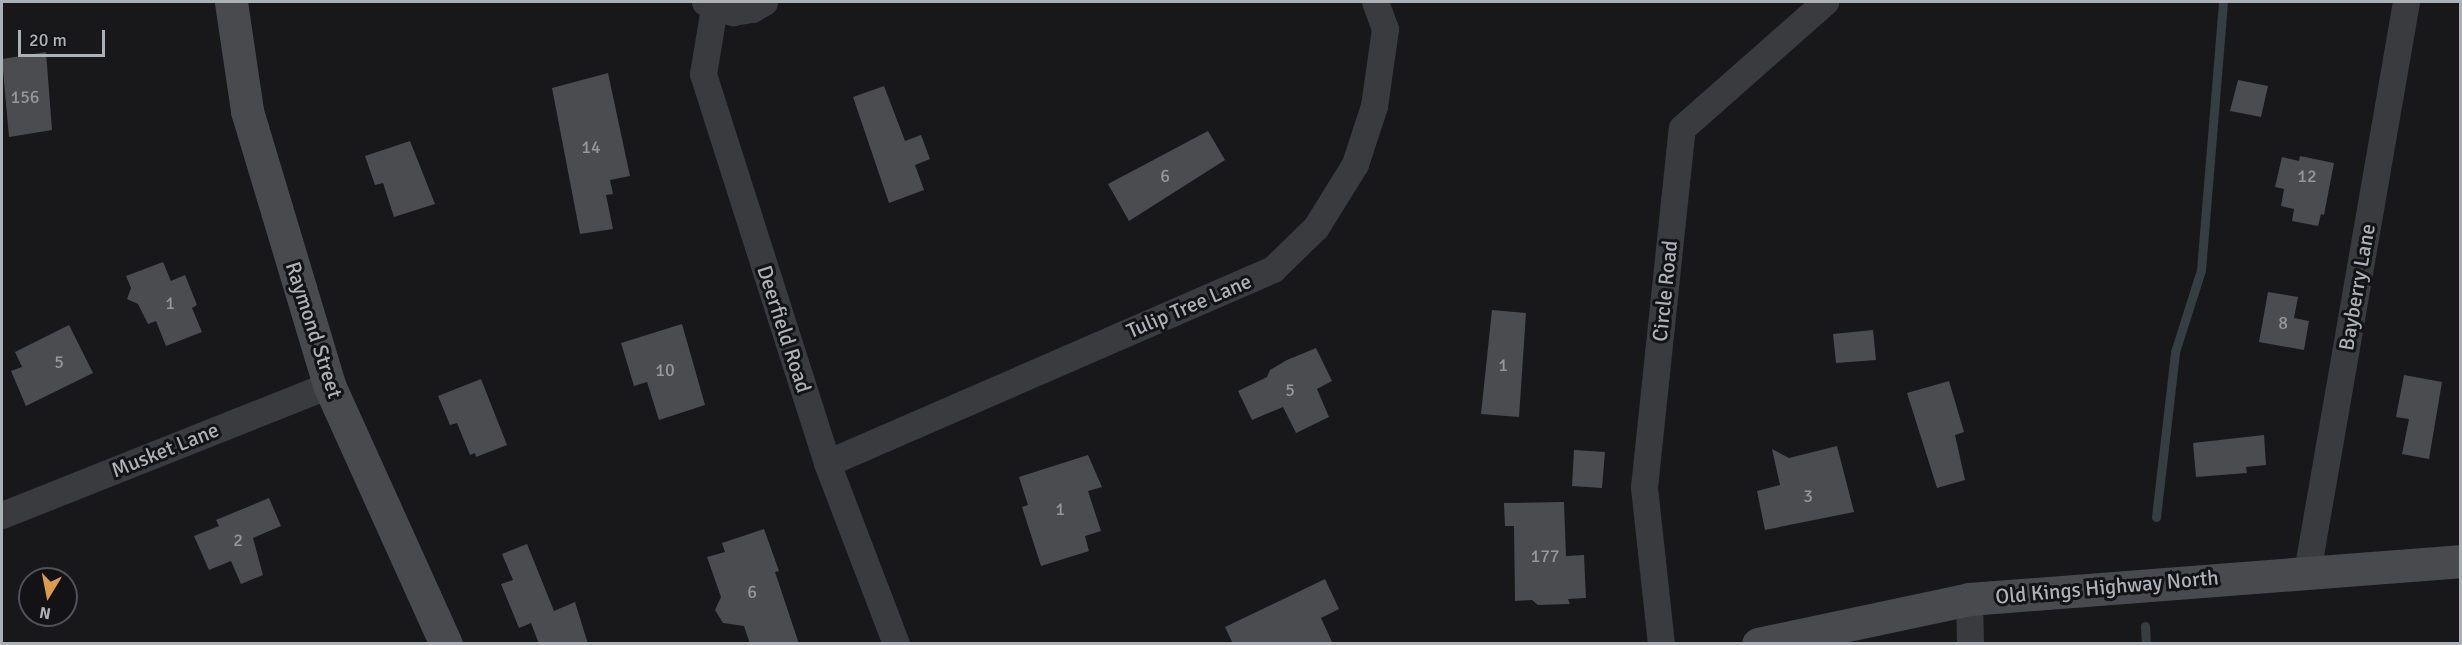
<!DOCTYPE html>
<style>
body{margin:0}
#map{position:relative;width:2462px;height:645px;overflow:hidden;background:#18181a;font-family:Signika,sans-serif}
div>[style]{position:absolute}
.stream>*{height:9px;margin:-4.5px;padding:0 4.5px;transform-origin:4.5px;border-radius:4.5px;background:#353e43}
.building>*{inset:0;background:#4a4c4f}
.street>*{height:27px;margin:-13.5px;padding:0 13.5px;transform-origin:13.5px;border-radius:13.5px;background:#3a3b3e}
.secondary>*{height:33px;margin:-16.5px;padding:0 16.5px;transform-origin:16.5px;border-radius:16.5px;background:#484a4e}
span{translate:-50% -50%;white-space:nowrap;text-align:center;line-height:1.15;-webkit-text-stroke:6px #131315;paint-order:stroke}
.number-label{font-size:18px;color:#94989e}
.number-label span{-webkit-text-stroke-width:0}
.street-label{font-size:21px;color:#acb1b8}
.frame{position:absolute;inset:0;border:3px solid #acb1b8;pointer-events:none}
.north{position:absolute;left:18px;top:567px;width:60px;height:60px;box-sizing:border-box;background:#131315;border:2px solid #505256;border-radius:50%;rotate:190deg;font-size:16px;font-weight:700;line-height:24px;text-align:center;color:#acb1b8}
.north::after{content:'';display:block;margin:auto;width:21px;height:27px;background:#dc9b4e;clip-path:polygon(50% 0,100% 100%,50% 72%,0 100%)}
.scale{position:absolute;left:18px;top:30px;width:87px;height:27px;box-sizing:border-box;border:3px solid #acb1b8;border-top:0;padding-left:8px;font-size:18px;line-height:21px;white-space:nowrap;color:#acb1b8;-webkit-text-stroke:4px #131315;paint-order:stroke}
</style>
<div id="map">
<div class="stream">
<i style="left:2156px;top:517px;width:166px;rotate:-83.4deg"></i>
<i style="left:2175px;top:352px;width:86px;rotate:-72.4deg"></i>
<i style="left:2201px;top:270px;width:269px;rotate:-85.3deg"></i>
<i style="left:2145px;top:626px;width:18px;rotate:87deg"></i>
</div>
<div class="building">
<i style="clip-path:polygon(46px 52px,52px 130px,9px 137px,2px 59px)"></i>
<i style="clip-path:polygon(608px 73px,630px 176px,610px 180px,613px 194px,606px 195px,613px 229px,580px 234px,552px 88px)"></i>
<i style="clip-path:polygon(2238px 80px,2268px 86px,2261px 117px,2230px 111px)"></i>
<i style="clip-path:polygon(884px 86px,905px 141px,921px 135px,930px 159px,915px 165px,924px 190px,889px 203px,853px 97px)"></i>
<i style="clip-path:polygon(1208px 131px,1225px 160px,1129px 221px,1108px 184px)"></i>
<i style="clip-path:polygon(410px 141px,435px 204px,394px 217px,383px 183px,375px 185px,365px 156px)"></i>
<i style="clip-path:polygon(2300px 156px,2334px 163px,2324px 215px,2321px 214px,2318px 226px,2292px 221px,2294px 209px,2281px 206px,2284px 189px,2275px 187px,2282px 157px,2299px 161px)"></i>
<i style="clip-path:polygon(163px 262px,171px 281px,185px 275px,197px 305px,192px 308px,202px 332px,166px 346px,156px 321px,148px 324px,138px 304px,127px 299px,131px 288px,126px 276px)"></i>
<i style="clip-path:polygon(2268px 292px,2298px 297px,2294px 318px,2309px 321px,2304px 350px,2259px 342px)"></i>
<i style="clip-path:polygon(1492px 310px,1526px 313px,1519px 417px,1481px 414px)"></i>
<i style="clip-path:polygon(682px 324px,705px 405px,659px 420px,647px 382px,634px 386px,621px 343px)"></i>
<i style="clip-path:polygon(69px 325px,93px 373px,26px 406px,11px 371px,22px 367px,15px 352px)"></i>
<i style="clip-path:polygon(1873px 330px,1876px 360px,1836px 363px,1833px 334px)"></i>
<i style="clip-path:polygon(1316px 348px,1332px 381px,1317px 389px,1329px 417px,1296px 433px,1283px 407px,1252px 420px,1238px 391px,1267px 377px,1270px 370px,1287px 360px)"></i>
<i style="clip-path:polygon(2404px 375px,2442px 382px,2429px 459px,2402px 454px,2409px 419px,2396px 417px)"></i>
<i style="clip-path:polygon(481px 379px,507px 445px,476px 457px,475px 453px,470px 455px,457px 423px,450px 425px,438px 396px)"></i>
<i style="clip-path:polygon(1949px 381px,1964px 432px,1955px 435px,1965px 480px,1937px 488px,1907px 393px)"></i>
<i style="clip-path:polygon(2264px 435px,2266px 465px,2246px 467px,2247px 473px,2196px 477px,2193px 443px)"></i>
<i style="clip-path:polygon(1837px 446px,1854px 512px,1765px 530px,1757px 491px,1780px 485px,1772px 449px,1789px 458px)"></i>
<i style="clip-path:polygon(1574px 450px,1605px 452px,1602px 488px,1572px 486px)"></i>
<i style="clip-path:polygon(1088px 455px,1102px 487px,1088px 491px,1101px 531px,1085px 536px,1089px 551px,1041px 566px,1022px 507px,1028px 505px,1019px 477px)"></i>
<i style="clip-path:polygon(269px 498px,281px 526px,253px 538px,263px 575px,241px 584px,231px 561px,209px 570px,194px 536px,219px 526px,216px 520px)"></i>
<i style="clip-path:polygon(1564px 502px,1566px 556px,1584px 555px,1586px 598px,1568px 599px,1570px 604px,1538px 605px,1532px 600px,1515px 601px,1514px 526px,1505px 526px,1504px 503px)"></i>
<i style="clip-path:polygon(764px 529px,779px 571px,775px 572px,799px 644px,750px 644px,744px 626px,723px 623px,715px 610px,721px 597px,707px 557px,725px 552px,722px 543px)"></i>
<i style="clip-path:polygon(527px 544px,554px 611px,575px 602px,588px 644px,539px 644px,531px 623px,519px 628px,501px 584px,513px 580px,502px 554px)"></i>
<i style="clip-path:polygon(1325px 579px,1339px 609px,1321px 618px,1333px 644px,1233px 644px,1225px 627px)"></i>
</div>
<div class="street">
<i style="left:705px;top:2px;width:30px;rotate:20deg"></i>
<i style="left:733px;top:12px;width:19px;rotate:-9deg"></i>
<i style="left:752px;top:9px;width:14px;rotate:-30deg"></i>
<i style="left:714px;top:8px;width:67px;rotate:99.5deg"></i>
<i style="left:703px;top:74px;width:408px;rotate:72.3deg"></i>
<i style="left:827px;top:463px;width:194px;rotate:69.1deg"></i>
<i style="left:827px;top:463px;width:486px;rotate:-23.5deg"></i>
<i style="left:1273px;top:269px;width:60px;rotate:-44.3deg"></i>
<i style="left:1316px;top:227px;width:74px;rotate:-58.2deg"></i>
<i style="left:1355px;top:164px;width:61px;rotate:-71.9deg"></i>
<i style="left:1374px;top:106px;width:78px;rotate:-81.9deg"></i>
<i style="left:1385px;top:29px;width:29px;rotate:-110deg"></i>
<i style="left:2px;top:515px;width:352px;rotate:-21.7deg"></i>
<i style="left:2307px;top:572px;width:579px;rotate:-80.15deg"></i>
<i style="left:1969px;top:599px;width:45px;rotate:88.7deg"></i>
<i style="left:1661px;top:644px;width:158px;rotate:-96.2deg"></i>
<i style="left:1644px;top:487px;width:361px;rotate:-84deg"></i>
<i style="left:1682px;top:128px;width:191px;rotate:-41.4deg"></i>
</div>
<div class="secondary">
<i style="left:231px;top:2px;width:110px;rotate:81.6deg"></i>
<i style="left:247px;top:111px;width:286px;rotate:73.3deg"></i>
<i style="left:329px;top:385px;width:284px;rotate:65.7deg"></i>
<i style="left:1758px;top:644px;width:216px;rotate:-12deg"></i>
<i style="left:1969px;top:599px;width:492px;rotate:-4.4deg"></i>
</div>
<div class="number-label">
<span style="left:25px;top:97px">156</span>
<span style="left:591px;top:147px">14</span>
<span style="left:1165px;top:176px">6</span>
<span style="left:2307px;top:176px">12</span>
<span style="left:170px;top:303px">1</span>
<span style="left:2283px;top:323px">8</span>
<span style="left:59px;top:362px">5</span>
<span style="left:1503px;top:365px">1</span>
<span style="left:665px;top:370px">10</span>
<span style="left:1290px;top:390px">5</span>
<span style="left:1808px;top:496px">3</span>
<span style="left:1060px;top:509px">1</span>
<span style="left:238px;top:540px">2</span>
<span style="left:1545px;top:556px">177</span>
<span style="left:752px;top:592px">6</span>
</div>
<div class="street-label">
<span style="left:2357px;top:287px;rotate:-80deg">Bayberry Lane</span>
<span style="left:1665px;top:291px;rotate:-84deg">Circle Road</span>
<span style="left:1189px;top:306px;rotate:-23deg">Tulip Tree Lane</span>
<span style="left:784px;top:329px;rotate:72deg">Deerfield Road</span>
<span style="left:314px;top:330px;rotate:72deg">Raymond Street</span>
<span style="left:165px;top:450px;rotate:-22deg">Musket Lane</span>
<span style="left:2107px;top:587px;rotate:-5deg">Old Kings Highway North</span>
</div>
<div class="frame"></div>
<div class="north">N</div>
<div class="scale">20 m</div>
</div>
